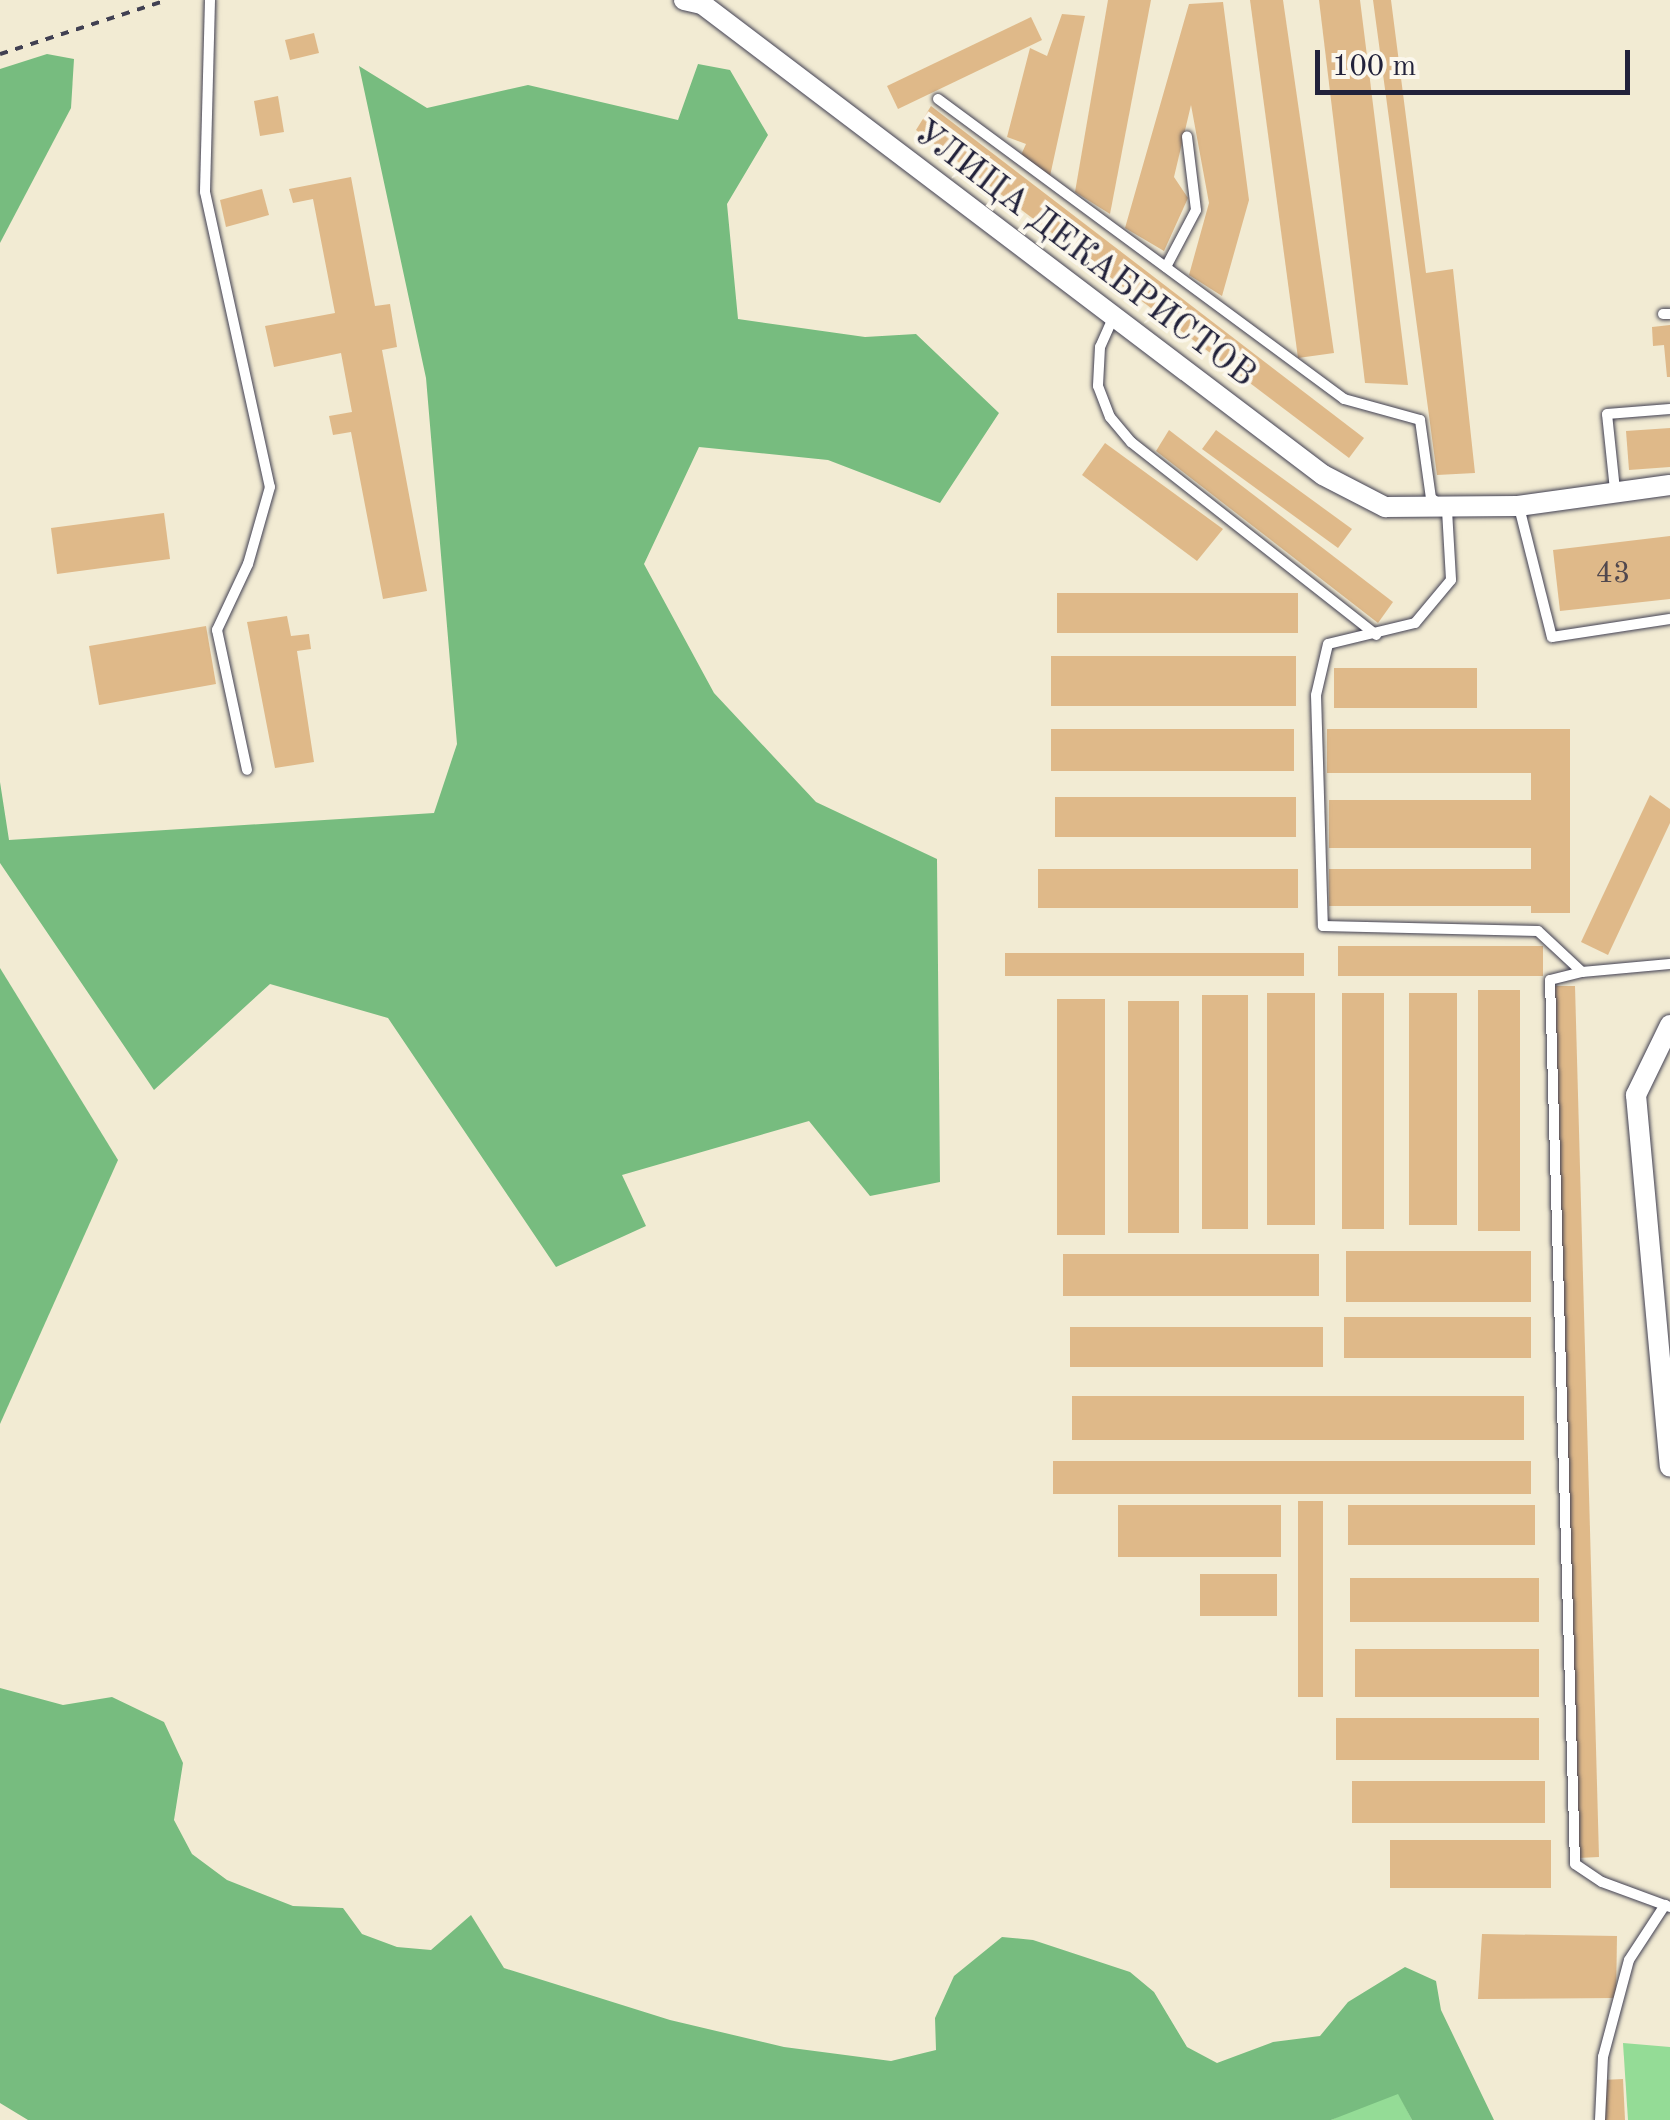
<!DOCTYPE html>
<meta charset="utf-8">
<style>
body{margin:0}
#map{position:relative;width:1670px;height:2120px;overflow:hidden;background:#f2ebd3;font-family:"Old Standard TT",serif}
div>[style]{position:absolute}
.green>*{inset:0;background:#94dc96}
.forest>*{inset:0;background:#77bc7f}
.building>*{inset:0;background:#dfb989}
.path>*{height:4px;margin-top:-2px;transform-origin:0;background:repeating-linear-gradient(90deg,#414052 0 8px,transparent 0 16px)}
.roads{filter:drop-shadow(0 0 2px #414052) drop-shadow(0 0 2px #414052)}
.lane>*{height:10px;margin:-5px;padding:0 5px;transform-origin:5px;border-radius:5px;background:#fff}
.street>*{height:20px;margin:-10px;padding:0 10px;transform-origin:10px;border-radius:10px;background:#fff}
span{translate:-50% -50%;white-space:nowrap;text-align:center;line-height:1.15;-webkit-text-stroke:8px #fbf7ec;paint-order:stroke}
.number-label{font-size:30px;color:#51484e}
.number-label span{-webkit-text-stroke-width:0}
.street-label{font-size:35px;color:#22223b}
.scale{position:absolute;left:1315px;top:50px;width:315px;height:45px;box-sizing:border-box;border:5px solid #22223b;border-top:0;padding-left:12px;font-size:30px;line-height:35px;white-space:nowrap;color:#22223b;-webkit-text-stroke:8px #fbf7ec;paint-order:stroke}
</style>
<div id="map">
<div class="green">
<i style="clip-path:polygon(1623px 2043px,1670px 2047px,1670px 2120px,1628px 2120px)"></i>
<i style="clip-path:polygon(1385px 2094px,1399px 2094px,1412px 2120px,1331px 2120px)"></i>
</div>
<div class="forest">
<i style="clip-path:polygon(47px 54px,74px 59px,71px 108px,0 243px,0 69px)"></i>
<i style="clip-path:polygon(698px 64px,730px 70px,768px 135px,727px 204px,738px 319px,865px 337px,916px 334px,999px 413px,940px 503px,828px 460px,699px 447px,644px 564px,714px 693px,816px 802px,937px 859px,940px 1182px,870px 1196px,809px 1121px,622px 1175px,646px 1226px,556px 1267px,388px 1018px,270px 984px,154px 1090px,0 863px,0 782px,9px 840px,434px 813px,457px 744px,426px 378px,359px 66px,427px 108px,528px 85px,678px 120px)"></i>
<i style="clip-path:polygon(0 968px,118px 1160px,0 1424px)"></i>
<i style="clip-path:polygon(0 1688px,63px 1705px,112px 1697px,164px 1722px,183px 1763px,174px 1820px,192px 1854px,227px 1880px,293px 1906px,343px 1908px,362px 1934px,397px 1947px,431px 1950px,471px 1915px,504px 1968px,670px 2020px,784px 2047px,891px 2061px,936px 2050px,935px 2018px,954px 1976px,1002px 1937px,1033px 1940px,1130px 1972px,1154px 1992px,1187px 2047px,1217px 2063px,1273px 2042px,1320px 2036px,1348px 2002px,1405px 1967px,1436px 1981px,1441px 2010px,1494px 2120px,1412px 2120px,1398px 2094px,1331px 2120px,28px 2120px,0 2103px)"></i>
</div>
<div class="building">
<i style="clip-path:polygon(1108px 0,1151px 0,1110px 214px,1075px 192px)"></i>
<i style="clip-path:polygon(1250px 0,1283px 0,1334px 353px,1298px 358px)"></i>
<i style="clip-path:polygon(1319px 0,1360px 0,1408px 385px,1365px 383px)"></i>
<i style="clip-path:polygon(1373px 0,1391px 0,1426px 273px,1453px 269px,1475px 473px,1437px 475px)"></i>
<i style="clip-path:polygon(1223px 2px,1249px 200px,1222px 296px,1189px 275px,1209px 203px,1191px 105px,1174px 177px,1188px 198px,1164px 251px,1125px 228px,1189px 4px)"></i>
<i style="clip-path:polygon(1062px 14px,1085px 16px,1050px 176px,1021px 155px,1026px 144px,1007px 137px,1030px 48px,1047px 56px)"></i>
<i style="clip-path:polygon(1031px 17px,1042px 40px,898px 109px,887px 86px)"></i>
<i style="clip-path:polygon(314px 33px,319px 53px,290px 60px,285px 40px)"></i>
<i style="clip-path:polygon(278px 96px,284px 132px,260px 136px,254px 101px)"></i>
<i style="clip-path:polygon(931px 106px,1364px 438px,1349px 458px,916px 130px)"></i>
<i style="clip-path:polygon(351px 177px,375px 306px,390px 304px,397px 347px,382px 350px,427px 591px,383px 599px,351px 432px,333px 435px,329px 416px,352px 412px,341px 353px,274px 367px,265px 326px,335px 313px,313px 199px,293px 203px,289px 189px)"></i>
<i style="clip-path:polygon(262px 189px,269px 215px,226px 227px,220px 200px)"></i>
<i style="clip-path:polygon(1670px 325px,1670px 377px,1667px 377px,1664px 345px,1653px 346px,1652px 327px)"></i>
<i style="clip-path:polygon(1670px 428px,1670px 467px,1629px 470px,1626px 431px)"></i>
<i style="clip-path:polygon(1169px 430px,1393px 602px,1378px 623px,1156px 451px)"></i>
<i style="clip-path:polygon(1216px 430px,1352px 529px,1338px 548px,1202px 449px)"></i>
<i style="clip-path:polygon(1105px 443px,1223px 529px,1197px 561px,1082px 475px)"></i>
<i style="clip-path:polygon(164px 513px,170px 559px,57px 574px,51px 528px)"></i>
<i style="clip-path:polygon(1670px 536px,1670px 599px,1560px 611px,1553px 550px)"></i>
<i style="clip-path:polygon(1057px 593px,1298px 593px,1298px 633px,1057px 633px)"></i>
<i style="clip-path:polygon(287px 616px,291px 636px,309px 634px,311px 649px,297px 651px,314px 762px,275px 768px,247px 622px)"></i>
<i style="clip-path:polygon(206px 626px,216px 684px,99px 705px,89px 646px)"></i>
<i style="clip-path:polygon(1051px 656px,1296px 656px,1296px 706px,1051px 706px)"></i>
<i style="clip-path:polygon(1334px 668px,1477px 668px,1477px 708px,1334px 708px)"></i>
<i style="clip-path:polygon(1051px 729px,1294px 729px,1294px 771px,1051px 771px)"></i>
<i style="clip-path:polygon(1327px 729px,1570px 729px,1570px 913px,1531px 913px,1531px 906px,1329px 906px,1329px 869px,1531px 869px,1531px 848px,1329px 848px,1329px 800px,1531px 800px,1531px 773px,1327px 773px)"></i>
<i style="clip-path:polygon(1650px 795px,1670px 809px,1670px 823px,1608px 955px,1581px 942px)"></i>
<i style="clip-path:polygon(1055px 797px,1296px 797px,1296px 837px,1055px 837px)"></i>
<i style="clip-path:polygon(1038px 869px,1298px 869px,1298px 908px,1038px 908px)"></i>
<i style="clip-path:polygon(1338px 946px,1543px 946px,1543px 976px,1338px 976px)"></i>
<i style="clip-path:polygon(1005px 953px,1304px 953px,1304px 976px,1005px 976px)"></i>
<i style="clip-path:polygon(1555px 986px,1575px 986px,1599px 1857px,1578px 1858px)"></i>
<i style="clip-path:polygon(1478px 990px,1520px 990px,1520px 1231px,1478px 1231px)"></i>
<i style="clip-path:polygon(1267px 993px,1315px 993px,1315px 1225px,1267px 1225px)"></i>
<i style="clip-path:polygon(1342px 993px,1384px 993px,1384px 1229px,1342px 1229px)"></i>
<i style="clip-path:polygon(1409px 993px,1457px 993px,1457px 1225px,1409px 1225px)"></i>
<i style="clip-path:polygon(1202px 995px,1248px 995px,1248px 1229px,1202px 1229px)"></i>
<i style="clip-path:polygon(1057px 999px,1105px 999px,1105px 1235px,1057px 1235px)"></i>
<i style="clip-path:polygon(1128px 1001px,1179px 1001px,1179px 1233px,1128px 1233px)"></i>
<i style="clip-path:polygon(1346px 1251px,1531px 1251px,1531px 1302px,1346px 1302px)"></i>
<i style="clip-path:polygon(1063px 1254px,1319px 1254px,1319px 1296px,1063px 1296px)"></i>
<i style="clip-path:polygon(1344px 1317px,1531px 1317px,1531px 1358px,1344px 1358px)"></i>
<i style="clip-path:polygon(1070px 1327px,1323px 1327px,1323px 1367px,1070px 1367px)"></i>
<i style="clip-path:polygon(1072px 1396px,1524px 1396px,1524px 1440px,1072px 1440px)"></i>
<i style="clip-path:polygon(1053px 1461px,1531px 1461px,1531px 1494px,1053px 1494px)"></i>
<i style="clip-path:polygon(1298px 1501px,1323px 1501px,1323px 1697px,1298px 1697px)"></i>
<i style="clip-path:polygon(1118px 1505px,1281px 1505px,1281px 1557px,1118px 1557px)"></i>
<i style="clip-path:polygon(1348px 1505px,1535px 1505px,1535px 1545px,1348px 1545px)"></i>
<i style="clip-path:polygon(1200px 1574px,1277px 1574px,1277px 1616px,1200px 1616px)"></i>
<i style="clip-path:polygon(1350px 1578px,1539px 1578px,1539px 1622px,1350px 1622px)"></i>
<i style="clip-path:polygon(1355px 1649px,1539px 1649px,1539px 1697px,1355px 1697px)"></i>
<i style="clip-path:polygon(1336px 1718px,1539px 1718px,1539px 1760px,1336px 1760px)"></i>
<i style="clip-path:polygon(1352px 1781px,1545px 1781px,1545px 1823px,1352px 1823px)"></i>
<i style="clip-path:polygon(1390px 1840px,1551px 1840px,1551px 1888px,1390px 1888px)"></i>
<i style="clip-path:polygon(1482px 1934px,1617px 1936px,1616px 1998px,1478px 1999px)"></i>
<i style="clip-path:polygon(1623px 2079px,1625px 2120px,1604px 2120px,1602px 2080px)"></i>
</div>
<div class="path">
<i style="left:0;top:54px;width:176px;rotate:-17.9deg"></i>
</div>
<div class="roads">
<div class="lane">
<i style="left:210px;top:0;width:192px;rotate:91.5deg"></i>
<i style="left:205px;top:192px;width:302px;rotate:77.6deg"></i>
<i style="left:270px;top:487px;width:80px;rotate:105.9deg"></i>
<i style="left:248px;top:564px;width:73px;rotate:115.2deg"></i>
<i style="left:217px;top:630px;width:143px;rotate:77.9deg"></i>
<i style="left:938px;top:99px;width:505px;rotate:36.46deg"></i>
<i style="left:1344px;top:399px;width:79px;rotate:15.4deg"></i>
<i style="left:1420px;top:420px;width:79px;rotate:82deg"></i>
<i style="left:1431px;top:498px;width:20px;rotate:37deg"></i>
<i style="left:1447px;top:510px;width:70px;rotate:86.7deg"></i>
<i style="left:1451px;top:580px;width:56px;rotate:129.9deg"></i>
<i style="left:1415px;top:623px;width:89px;rotate:166.4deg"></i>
<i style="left:1328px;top:644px;width:52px;rotate:103.2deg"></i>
<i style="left:1316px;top:695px;width:231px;rotate:88.3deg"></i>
<i style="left:1323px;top:926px;width:215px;rotate:1.3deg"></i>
<i style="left:1538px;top:931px;width:60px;rotate:43deg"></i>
<i style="left:1582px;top:972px;width:88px;rotate:-5.2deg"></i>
<i style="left:1166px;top:267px;width:64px;rotate:-62.2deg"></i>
<i style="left:1196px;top:210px;width:74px;rotate:-97deg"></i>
<i style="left:1663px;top:314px;width:7px"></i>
<i style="left:1113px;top:318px;width:32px;rotate:114deg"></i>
<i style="left:1100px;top:347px;width:39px;rotate:93deg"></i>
<i style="left:1098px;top:386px;width:33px;rotate:69deg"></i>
<i style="left:1110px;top:417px;width:33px;rotate:50deg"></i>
<i style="left:1131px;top:442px;width:312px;rotate:38.2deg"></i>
<i style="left:1615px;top:490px;width:76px;rotate:-96deg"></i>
<i style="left:1607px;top:414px;width:63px;rotate:-4.5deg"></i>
<i style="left:1519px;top:507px;width:134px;rotate:75.8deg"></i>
<i style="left:1552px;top:637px;width:119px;rotate:-8.7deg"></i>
<i style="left:1582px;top:972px;width:33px;rotate:166deg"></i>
<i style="left:1550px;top:980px;width:884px;rotate:88.38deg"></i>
<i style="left:1575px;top:1864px;width:32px;rotate:34deg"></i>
<i style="left:1602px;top:1882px;width:72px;rotate:20.2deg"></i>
<i style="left:1600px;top:2120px;width:63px;rotate:-87.3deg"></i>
<i style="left:1603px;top:2057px;width:100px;rotate:-75deg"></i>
<i style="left:1629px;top:1960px;width:66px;rotate:-56.8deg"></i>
</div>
<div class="street">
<i style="left:684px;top:0;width:18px;rotate:13deg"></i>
<i style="left:702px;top:4px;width:779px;rotate:37.18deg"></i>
<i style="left:1323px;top:475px;width:70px;rotate:27.3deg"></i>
<i style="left:1385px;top:507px;width:133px;rotate:-0.4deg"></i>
<i style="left:1518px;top:506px;width:153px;rotate:-7.9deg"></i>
<i style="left:1670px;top:1025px;width:78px;rotate:115.9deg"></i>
<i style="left:1636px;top:1095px;width:373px;rotate:84.8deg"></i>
</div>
</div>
<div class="number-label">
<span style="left:1613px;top:574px">43</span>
</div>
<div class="street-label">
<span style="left:1084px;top:255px;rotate:37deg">УЛИЦА ДЕКАБРИСТОВ</span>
</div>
<div class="scale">100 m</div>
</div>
